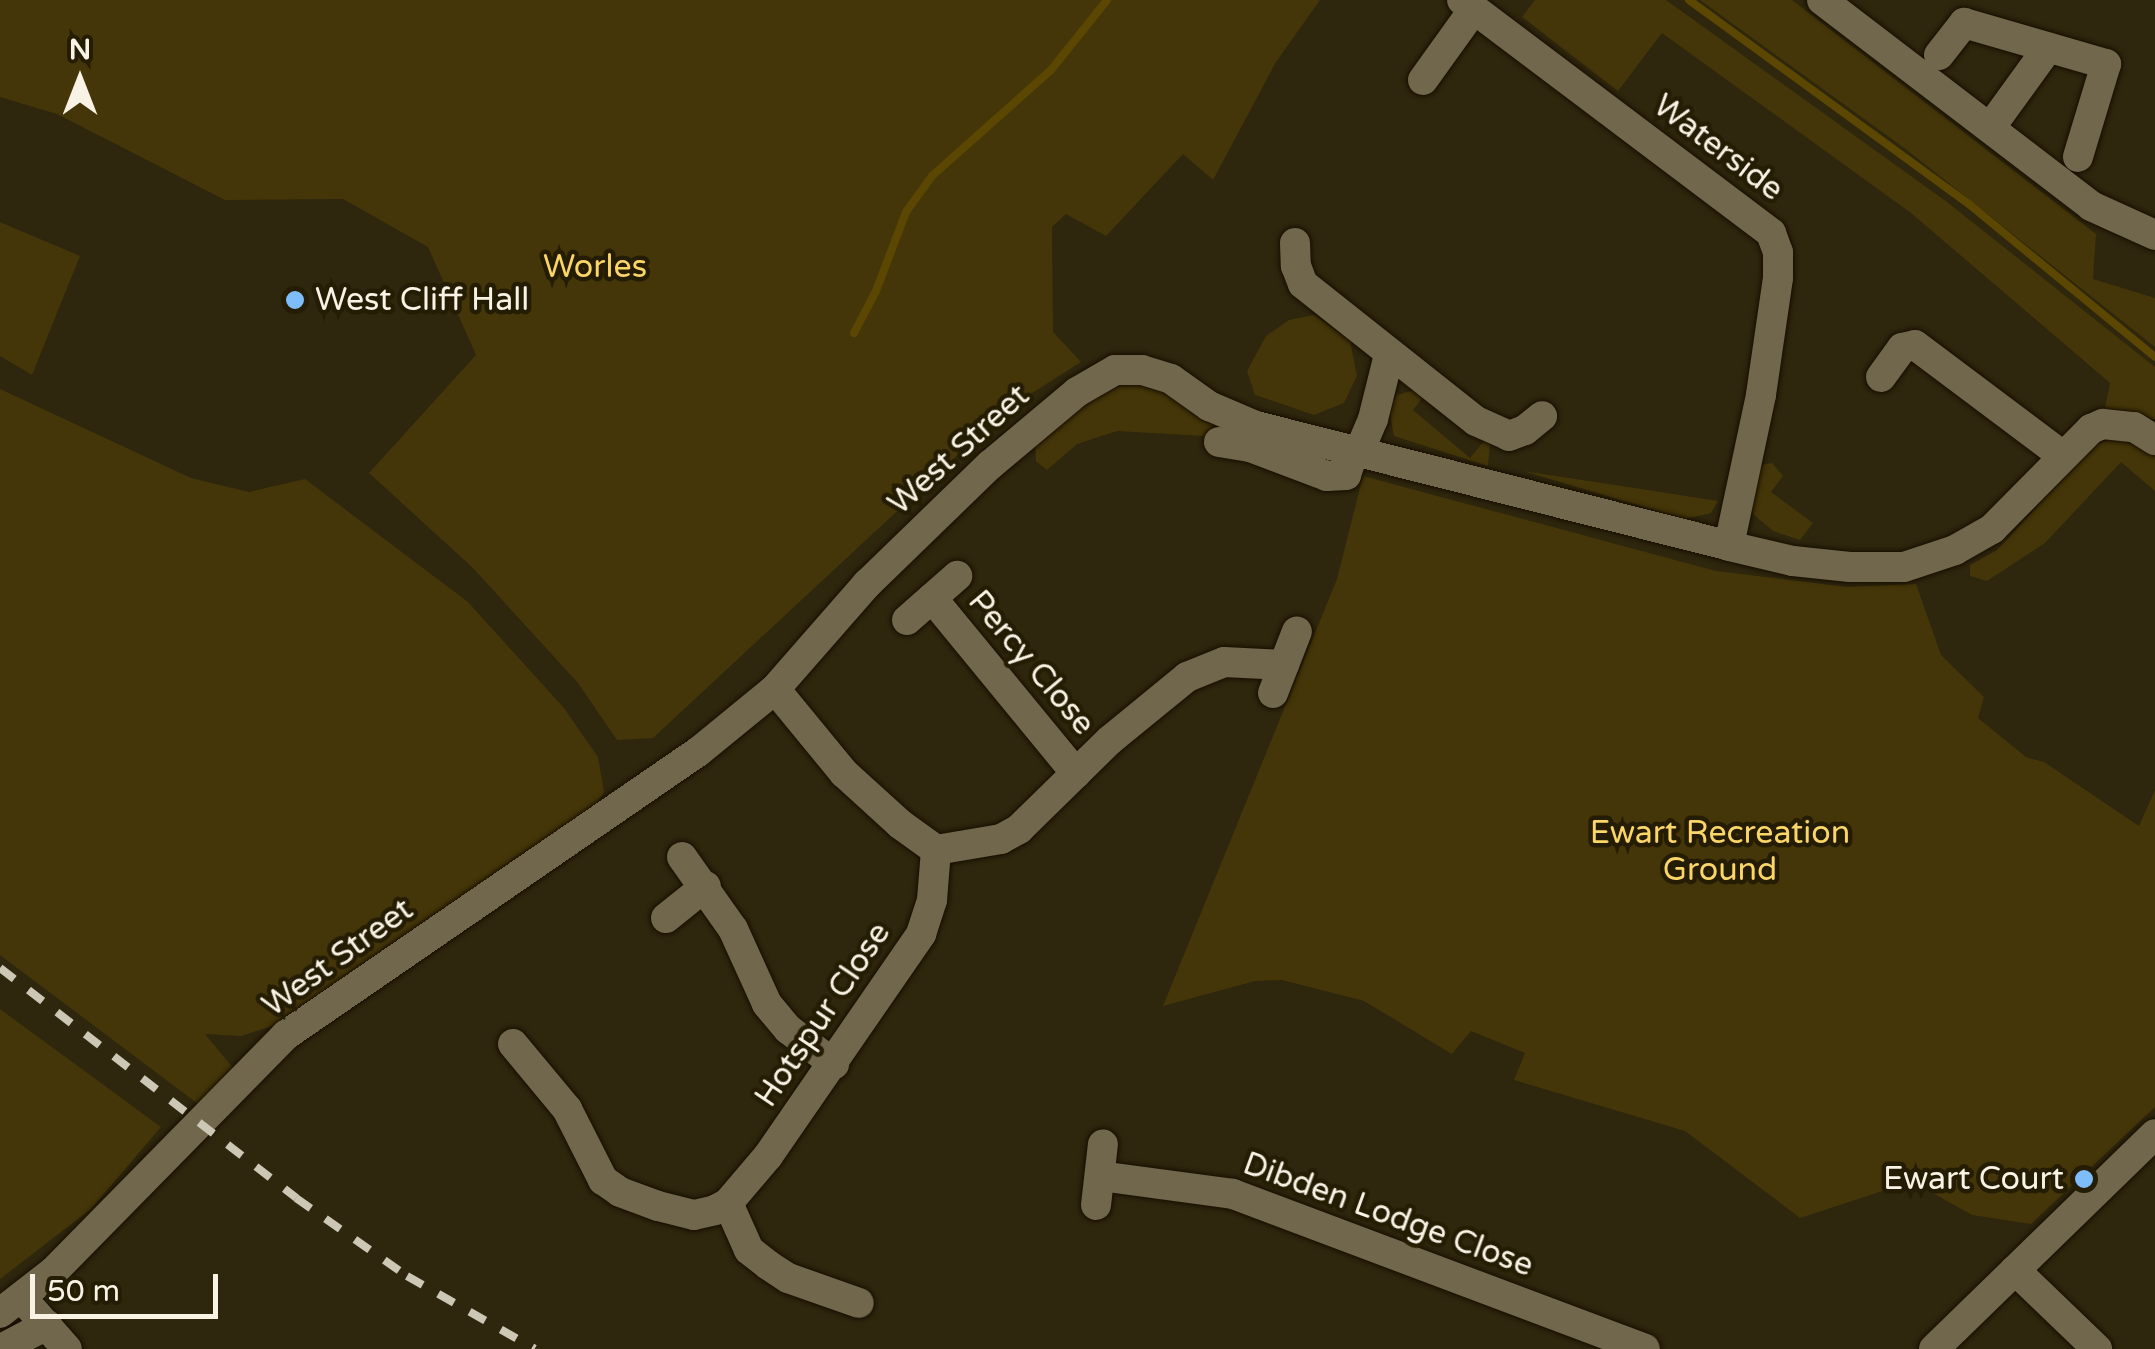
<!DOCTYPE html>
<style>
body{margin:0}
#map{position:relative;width:2155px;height:1349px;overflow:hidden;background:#2e260d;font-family:"Varela Round",sans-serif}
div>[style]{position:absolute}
.green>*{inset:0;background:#443608}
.stream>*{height:8px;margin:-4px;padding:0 4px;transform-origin:4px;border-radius:4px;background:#5b4701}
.roads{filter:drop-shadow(0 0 2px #170e00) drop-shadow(0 0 2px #170e00)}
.minor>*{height:30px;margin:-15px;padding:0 15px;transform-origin:15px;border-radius:15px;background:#70674c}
.rail>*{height:8px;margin-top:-4px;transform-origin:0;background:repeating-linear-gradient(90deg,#cdc7b6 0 18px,transparent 0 36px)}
.dots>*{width:28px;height:28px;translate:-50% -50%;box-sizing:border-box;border:5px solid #251c04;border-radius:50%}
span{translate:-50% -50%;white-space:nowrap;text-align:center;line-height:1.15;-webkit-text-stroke:9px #251c04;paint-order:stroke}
.street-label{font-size:32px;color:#f9f3e5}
.park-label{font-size:32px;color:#fad568}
.poi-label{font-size:32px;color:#f9f3e5}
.left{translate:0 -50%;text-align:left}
.right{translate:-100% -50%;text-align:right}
.north{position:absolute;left:30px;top:30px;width:100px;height:100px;-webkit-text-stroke:8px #251c04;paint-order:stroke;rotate:0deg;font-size:28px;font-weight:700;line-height:40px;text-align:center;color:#f9f3e5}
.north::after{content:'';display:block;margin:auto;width:35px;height:45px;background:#f9f3e5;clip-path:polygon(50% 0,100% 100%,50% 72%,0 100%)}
.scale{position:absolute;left:30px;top:1274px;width:188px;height:45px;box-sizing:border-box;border:5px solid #f9f3e5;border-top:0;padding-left:12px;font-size:30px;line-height:35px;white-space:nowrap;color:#f9f3e5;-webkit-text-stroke:8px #251c04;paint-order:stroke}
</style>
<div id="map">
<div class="green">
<i style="clip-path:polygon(0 0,1320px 0,1276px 62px,1213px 180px,1183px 154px,1106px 236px,1066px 214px,1052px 227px,1053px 332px,1081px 362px,1007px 409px,653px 738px,617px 740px,578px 683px,472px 567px,369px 473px,476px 355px,428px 247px,343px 199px,225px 200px,57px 114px,0 97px)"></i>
<i style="clip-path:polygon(1535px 0,1666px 0,1947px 202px,2155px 367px,2155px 419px,2103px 418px,2110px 383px,1911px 213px,1662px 33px,1618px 91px,1522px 17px)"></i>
<i style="clip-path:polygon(1700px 0,1792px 0,2096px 234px,2093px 279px,2155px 298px,2155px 347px,1907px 150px)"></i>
<i style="clip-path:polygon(0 222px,80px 256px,32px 375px,0 356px)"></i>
<i style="clip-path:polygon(1314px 315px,1350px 341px,1357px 376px,1344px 403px,1314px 415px,1255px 395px,1247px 371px,1266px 336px,1289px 320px)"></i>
<i style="clip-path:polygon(1144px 381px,1241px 433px,1239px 438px,1117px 431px,1077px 444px,1047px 470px,1036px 461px,1035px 442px,1103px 387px)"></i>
<i style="clip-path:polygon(0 389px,191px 478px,249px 492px,305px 479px,468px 602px,564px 708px,598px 757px,604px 792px,592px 810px,272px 1026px,241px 1036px,205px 1034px,233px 1068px,202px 1107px,0 955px)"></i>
<i style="clip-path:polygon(1411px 391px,1427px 392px,1413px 410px,1470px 458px,1485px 440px,1490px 444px,1488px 466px,1394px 436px,1389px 408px,1397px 395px)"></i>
<i style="clip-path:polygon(2116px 438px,2155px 453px,2155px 491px,2121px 462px,2045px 543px,1987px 581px,1970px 576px,1970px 565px,1997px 550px,2094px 445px)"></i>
<i style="clip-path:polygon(1772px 463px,1783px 476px,1771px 492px,1813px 523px,1800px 540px,1773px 531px,1753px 514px,1750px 495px,1761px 465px)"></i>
<i style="clip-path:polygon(1523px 471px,1622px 486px,1718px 501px,1711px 513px,1685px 519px)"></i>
<i style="clip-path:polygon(1363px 476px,1716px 571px,1847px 587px,1916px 584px,1941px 655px,1984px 697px,1978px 718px,2026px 757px,2044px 762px,2139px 826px,2155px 790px,2155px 1107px,2031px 1224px,1972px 1215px,1920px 1186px,1901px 1185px,1800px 1218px,1685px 1131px,1514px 1080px,1525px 1053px,1471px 1031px,1452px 1054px,1364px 1001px,1282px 980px,1255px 981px,1163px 1006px,1337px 579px)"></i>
<i style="clip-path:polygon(0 1009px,161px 1127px,91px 1209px,0 1279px)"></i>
</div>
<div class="stream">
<i style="left:1689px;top:0;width:348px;rotate:36.1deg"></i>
<i style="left:1970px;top:205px;width:239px;rotate:39.4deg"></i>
<i style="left:854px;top:333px;width:47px;rotate:-62.4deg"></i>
<i style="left:876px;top:291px;width:85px;rotate:-69.2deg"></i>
<i style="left:906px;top:212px;width:44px;rotate:-54.2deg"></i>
<i style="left:932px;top:176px;width:159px;rotate:-41.7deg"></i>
<i style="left:1051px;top:70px;width:90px;rotate:-51.3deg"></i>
</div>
<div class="roads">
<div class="minor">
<i style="left:1462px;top:0;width:387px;rotate:37deg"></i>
<i style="left:1771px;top:233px;width:20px;rotate:70deg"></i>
<i style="left:1778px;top:252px;width:26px;rotate:90deg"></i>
<i style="left:1778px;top:278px;width:118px;rotate:98.3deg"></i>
<i style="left:1761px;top:395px;width:154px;rotate:102deg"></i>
<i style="left:1822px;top:0;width:339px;rotate:37.4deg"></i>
<i style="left:2091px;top:206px;width:70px;rotate:24.4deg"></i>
<i style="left:1939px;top:55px;width:41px;rotate:-52deg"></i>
<i style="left:1964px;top:23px;width:148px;rotate:16.1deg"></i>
<i style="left:2106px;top:64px;width:97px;rotate:106.8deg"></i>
<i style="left:1423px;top:80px;width:87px;rotate:-54.3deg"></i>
<i style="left:1990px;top:128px;width:99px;rotate:-54.1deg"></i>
<i style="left:1295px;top:243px;width:23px;rotate:88deg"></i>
<i style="left:1296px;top:266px;width:19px;rotate:69deg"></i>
<i style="left:1303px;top:284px;width:221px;rotate:38.4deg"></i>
<i style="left:1476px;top:421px;width:36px;rotate:24deg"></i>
<i style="left:1509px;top:436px;width:17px;rotate:-21deg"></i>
<i style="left:1525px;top:430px;width:22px;rotate:-39deg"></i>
<i style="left:1881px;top:377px;width:36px;rotate:-54deg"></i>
<i style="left:1902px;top:348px;width:13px;rotate:-13deg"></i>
<i style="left:1915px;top:345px;width:185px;rotate:36.9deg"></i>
<i style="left:1219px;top:442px;width:31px;rotate:9deg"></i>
<i style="left:1250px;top:447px;width:82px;rotate:20.6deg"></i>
<i style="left:1327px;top:476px;width:19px;rotate:-3deg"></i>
<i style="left:1346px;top:475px;width:25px;rotate:-72deg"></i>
<i style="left:1359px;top:452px;width:36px;rotate:-67deg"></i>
<i style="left:1373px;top:419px;width:66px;rotate:-76deg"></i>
<i style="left:932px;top:598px;width:227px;rotate:50.6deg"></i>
<i style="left:907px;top:620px;width:67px;rotate:-41.3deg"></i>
<i style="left:775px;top:689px;width:109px;rotate:50.6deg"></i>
<i style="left:844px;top:773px;width:76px;rotate:42.3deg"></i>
<i style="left:900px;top:824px;width:44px;rotate:35.8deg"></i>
<i style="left:936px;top:850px;width:66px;rotate:-9.6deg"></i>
<i style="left:1001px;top:839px;width:21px;rotate:-29deg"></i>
<i style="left:1019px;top:829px;width:127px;rotate:-44.4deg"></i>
<i style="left:1110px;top:740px;width:99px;rotate:-39.3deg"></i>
<i style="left:1187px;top:677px;width:40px;rotate:-22deg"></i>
<i style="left:1224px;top:662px;width:60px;rotate:2.9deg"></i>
<i style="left:1273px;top:693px;width:66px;rotate:-68.8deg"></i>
<i style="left:682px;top:857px;width:88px;rotate:54.7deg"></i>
<i style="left:733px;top:929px;width:82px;rotate:65.6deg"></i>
<i style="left:767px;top:1004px;width:33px;rotate:50deg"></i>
<i style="left:788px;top:1029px;width:58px;rotate:37.3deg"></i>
<i style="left:666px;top:918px;width:51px;rotate:-38.7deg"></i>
<i style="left:513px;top:1044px;width:85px;rotate:50.3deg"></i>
<i style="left:567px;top:1109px;width:80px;rotate:63.1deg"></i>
<i style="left:603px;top:1180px;width:21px;rotate:35deg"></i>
<i style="left:620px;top:1192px;width:40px;rotate:20.2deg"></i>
<i style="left:658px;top:1206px;width:37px;rotate:14deg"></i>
<i style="left:694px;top:1215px;width:22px;rotate:-13deg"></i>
<i style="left:715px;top:1210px;width:15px;rotate:-28deg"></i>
<i style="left:728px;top:1203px;width:62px;rotate:-49.6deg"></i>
<i style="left:768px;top:1156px;width:270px;rotate:-55.4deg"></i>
<i style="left:921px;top:934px;width:36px;rotate:-72deg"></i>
<i style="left:932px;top:900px;width:50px;rotate:-85.4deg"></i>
<i style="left:1100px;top:1176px;width:134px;rotate:7.7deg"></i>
<i style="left:1233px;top:1194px;width:440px;rotate:20.6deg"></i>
<i style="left:728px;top:1203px;width:51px;rotate:65.9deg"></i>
<i style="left:749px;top:1250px;width:24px;rotate:38deg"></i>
<i style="left:768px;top:1265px;width:24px;rotate:33deg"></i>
<i style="left:788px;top:1278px;width:75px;rotate:19.4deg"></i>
<i style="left:1096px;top:1205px;width:61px;rotate:-83.5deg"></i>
<i style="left:2015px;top:1270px;width:114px;rotate:43.9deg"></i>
<i style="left:21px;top:1297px;width:69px;rotate:48.5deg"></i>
<i style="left:0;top:1313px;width:68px;rotate:-37.9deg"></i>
<i style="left:54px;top:1271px;width:331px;rotate:-45.5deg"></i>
<i style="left:286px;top:1035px;width:500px;rotate:-34.5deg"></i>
<i style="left:698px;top:752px;width:99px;rotate:-39.3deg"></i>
<i style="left:775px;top:689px;width:140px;rotate:-48.8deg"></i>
<i style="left:867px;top:584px;width:171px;rotate:-44.1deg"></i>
<i style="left:990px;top:465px;width:114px;rotate:-40deg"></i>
<i style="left:1077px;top:392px;width:44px;rotate:-30.1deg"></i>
<i style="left:1115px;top:370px;width:27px"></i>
<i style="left:1142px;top:370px;width:30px;rotate:17deg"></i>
<i style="left:1171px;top:379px;width:47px;rotate:35.4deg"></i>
<i style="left:1209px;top:406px;width:51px;rotate:23.1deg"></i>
<i style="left:1256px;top:426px;width:488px;rotate:14.2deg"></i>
<i style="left:1729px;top:546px;width:66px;rotate:13.2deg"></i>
<i style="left:1793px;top:561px;width:57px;rotate:6deg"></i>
<i style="left:1850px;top:567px;width:54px"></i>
<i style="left:1904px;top:567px;width:54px;rotate:-18.4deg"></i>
<i style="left:1955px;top:550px;width:43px;rotate:-29.6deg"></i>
<i style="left:1992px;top:529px;width:141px;rotate:-45.3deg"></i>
<i style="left:2091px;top:429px;width:13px;rotate:-23deg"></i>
<i style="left:2103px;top:424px;width:31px;rotate:6deg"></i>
<i style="left:2134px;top:427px;width:25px;rotate:32deg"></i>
<i style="left:1px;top:1349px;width:52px;rotate:-27.6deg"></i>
<i style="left:1934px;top:1349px;width:308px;rotate:-44.2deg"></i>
</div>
</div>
<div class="rail">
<i style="left:0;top:968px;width:375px;rotate:37.8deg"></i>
<i style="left:296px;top:1198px;width:136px;rotate:35.1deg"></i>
<i style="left:407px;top:1276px;width:147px;rotate:29.7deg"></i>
</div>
<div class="dots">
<i style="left:295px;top:300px;background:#7fbdfa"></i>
<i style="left:2084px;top:1179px;background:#7fbdfa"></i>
</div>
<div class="street-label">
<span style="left:1718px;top:148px;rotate:37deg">Waterside</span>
<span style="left:959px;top:450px;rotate:-42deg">West Street</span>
<span style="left:1031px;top:663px;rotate:50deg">Percy Close</span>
<span style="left:338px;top:958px;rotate:-36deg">West Street</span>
<span style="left:823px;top:1015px;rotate:-56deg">Hotspur Close</span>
<span style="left:1388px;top:1215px;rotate:20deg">Dibden Lodge Close</span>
</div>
<div class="park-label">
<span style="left:595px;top:267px">Worles</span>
<span style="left:1720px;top:852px">Ewart Recreation<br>Ground</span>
</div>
<div class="poi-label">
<span class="left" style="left:315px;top:300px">West Cliff Hall</span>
<span class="right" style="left:2064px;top:1179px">Ewart Court</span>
</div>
<div class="north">N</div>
<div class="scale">50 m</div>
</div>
